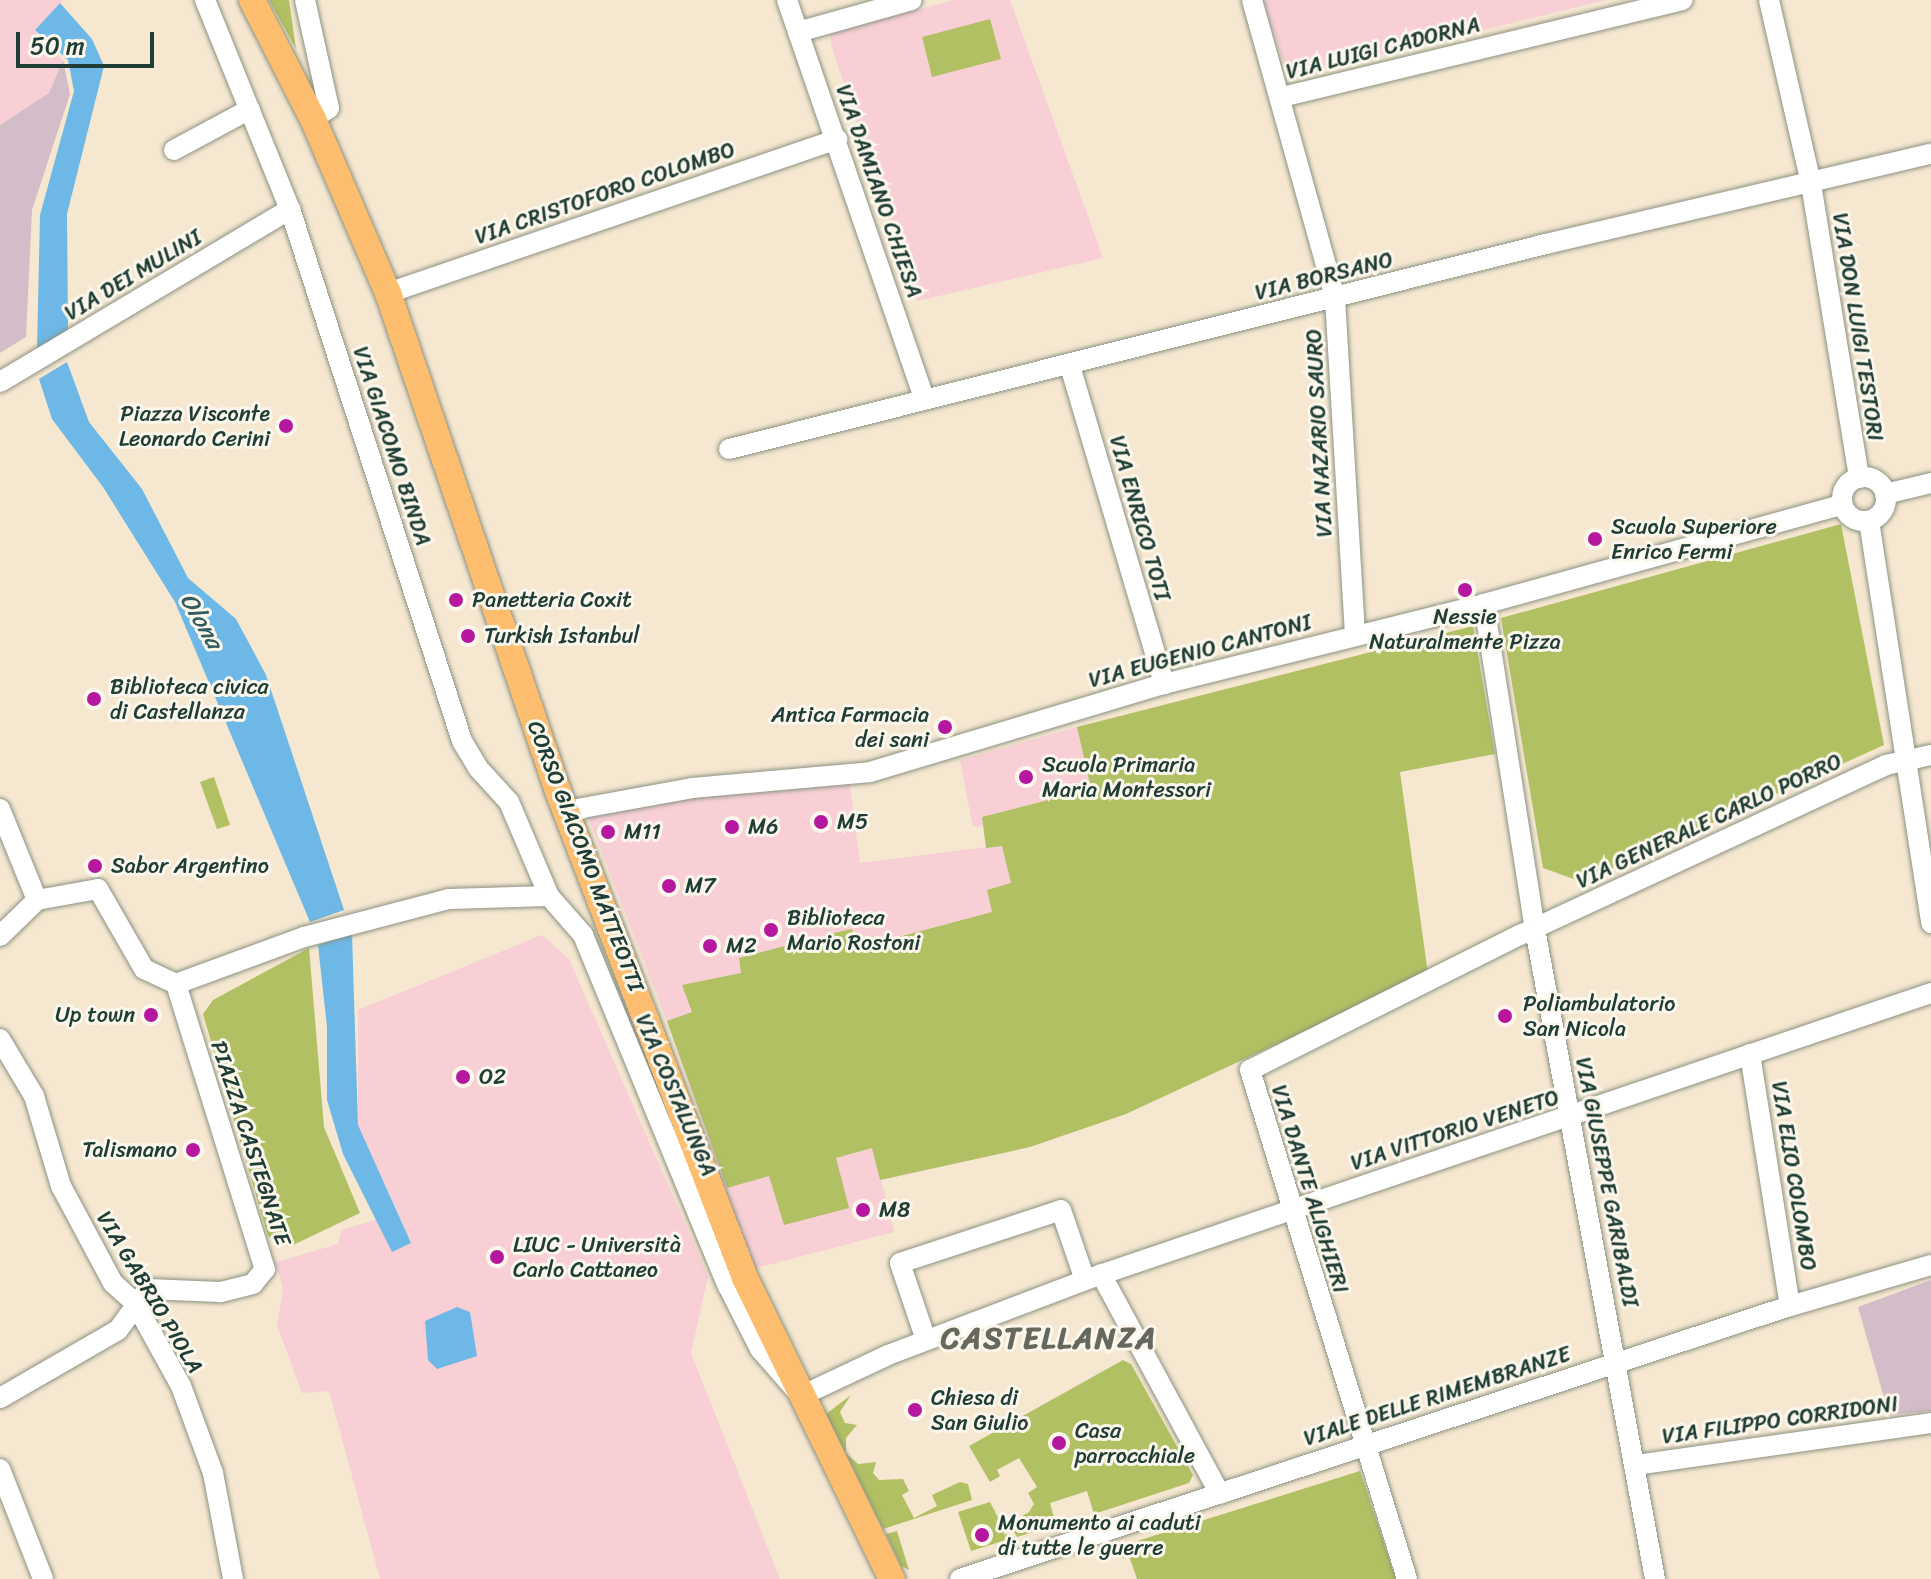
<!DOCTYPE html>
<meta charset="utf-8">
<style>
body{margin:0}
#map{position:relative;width:1931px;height:1579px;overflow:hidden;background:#f5e7d0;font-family:Sriracha,sans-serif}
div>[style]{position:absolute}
.built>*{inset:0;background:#f7cfd5}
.industrial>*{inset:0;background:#d2bdc8}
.green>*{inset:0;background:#b1c063}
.water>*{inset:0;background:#6db8e6}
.roads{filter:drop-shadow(0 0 2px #8a9282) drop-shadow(0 0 2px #8a9282)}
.minor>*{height:20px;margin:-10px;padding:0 10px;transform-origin:10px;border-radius:10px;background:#fff}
.minor>.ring{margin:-10px;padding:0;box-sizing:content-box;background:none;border:20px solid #fff;border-radius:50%}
.major>*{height:26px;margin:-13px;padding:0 13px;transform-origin:13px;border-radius:13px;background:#fcbd6f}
.dots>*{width:22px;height:22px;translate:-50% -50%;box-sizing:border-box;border:4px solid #fbf7ec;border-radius:50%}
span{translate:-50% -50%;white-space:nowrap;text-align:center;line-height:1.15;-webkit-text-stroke:6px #fbf7ec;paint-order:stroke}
.street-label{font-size:22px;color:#1f3d34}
.poi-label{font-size:22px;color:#1f3d34}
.right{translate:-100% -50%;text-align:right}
.left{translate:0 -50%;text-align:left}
.water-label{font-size:24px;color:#325c60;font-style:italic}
.district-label{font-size:30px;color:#66675d;font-weight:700;letter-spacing:2px}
.scale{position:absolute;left:16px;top:32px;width:138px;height:36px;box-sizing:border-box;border:4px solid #1f3d34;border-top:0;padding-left:10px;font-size:24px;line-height:28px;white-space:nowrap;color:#1f3d34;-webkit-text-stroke:6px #fbf7ec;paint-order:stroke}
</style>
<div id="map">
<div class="built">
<i style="clip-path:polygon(0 0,63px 0,35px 30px,63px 60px,49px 93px,0 125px)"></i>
<i style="clip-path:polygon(954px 0,1010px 0,1103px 258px,917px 301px,831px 45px,831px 32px)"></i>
<i style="clip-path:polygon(1263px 0,1606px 0,1458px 36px,1455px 22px,1413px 32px,1404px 49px,1298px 74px,1285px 67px)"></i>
<i style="clip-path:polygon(1077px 727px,1091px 789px,982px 817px,983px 826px,973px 827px,960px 760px)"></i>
<i style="clip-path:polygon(849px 779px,860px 863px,1002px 845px,1012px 884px,993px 912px,858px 948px,1030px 1147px,881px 1180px,894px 1232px,752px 1269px,667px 1021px,585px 809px)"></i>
<i style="clip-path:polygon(542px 935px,569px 959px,708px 1276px,691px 1353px,780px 1579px,380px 1579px,329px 1391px,302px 1393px,277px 1325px,283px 1289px,276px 1262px,338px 1244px,342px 1230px,378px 1219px,392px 1251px,411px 1243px,358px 1125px,358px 1010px)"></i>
</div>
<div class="industrial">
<i style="clip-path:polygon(63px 60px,70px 94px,32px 210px,26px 337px,0 353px,0 125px,49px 93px)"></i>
<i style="clip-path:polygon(1931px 1280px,1931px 1411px,1889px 1415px,1858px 1307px)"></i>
</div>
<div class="green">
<i style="clip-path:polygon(269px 0,289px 0,296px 49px)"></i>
<i style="clip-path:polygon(990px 19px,1001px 59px,932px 77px,922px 37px)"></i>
<i style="clip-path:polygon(1841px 524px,1884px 745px,1582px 882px,1543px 868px,1501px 618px)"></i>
<i style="clip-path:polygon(1473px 626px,1495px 754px,1400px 772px,1428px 974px,1126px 1114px,1030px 1147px,880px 1180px,872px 1148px,836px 1158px,849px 1208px,784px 1225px,769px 1176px,727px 1188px,667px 1021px,692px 1012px,682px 985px,741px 973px,739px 958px,838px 932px,852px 929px,857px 948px,992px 912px,987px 890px,1011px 883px,1002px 846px,986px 848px,982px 817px,1091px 789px,1077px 727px)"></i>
<i style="clip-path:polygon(214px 777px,230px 825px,217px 829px,200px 782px)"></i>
<i style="clip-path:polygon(309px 948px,324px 1127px,360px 1213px,291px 1246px,281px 1245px,268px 1236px,203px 1014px,213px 1000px)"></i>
<i style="clip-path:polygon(1123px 1360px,1131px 1364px,1193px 1475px,1189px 1483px,1094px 1514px,1087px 1491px,1050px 1503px,1056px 1525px,1017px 1537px,1009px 1523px,1029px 1512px,1034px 1504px,1028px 1493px,1037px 1487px,1019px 1458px,997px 1470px,1000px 1476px,990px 1482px,969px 1446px)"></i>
<i style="clip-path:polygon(851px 1395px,840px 1412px,845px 1423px,857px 1425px,846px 1438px,846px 1453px,858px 1464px,876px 1462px,873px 1473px,879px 1480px,903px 1479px,909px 1491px,902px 1495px,914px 1518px,937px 1506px,932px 1495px,960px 1482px,968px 1484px,972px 1500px,883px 1529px,826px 1414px)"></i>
<i style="clip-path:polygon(1360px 1471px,1396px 1579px,1137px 1579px,1129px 1556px,1122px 1558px,1118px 1547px)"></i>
<i style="clip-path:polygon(990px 1502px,1009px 1539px,971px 1551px,958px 1512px)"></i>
<i style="clip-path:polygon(897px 1531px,909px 1570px,901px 1566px,886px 1534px)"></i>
</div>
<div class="water">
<i style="clip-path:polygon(60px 3px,92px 39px,104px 66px,67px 214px,68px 330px,37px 349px,40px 215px,74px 91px,68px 60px,35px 30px)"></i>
<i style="clip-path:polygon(67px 362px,89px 422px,142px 489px,188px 578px,236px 619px,266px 675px,344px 910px,310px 922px,175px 602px,103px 487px,52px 419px,39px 379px)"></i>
<i style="clip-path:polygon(352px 934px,358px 1125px,411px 1243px,392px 1252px,343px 1154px,327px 1100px,327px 1027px,318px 945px)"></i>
<i style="clip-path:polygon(457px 1307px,470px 1312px,477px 1356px,437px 1369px,428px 1360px,425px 1321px)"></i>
</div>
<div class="roads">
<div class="minor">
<i style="left:205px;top:0;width:226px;rotate:67.9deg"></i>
<i style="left:290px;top:209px;width:559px;rotate:72.08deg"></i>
<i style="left:462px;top:741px;width:31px;rotate:59deg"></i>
<i style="left:478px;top:768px;width:46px;rotate:47.6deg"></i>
<i style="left:509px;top:802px;width:102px;rotate:66.9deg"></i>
<i style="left:549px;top:896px;width:52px;rotate:48.9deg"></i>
<i style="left:583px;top:935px;width:380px;rotate:67.6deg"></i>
<i style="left:728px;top:1286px;width:71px;rotate:63.1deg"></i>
<i style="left:760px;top:1349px;width:62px;rotate:48.9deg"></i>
<i style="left:801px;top:1396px;width:96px;rotate:-25.2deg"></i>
<i style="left:888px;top:1355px;width:211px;rotate:-20.8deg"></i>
<i style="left:1085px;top:1280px;width:893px;rotate:-18.74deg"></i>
<i style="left:305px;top:0;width:111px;rotate:77.5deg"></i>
<i style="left:329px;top:108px;width:19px;rotate:145deg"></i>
<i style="left:787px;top:0;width:422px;rotate:71deg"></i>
<i style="left:1252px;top:0;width:309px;rotate:74.4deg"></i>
<i style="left:1335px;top:298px;width:337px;rotate:86.6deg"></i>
<i style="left:1769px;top:0;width:189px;rotate:77.1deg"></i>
<i style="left:1811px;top:184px;width:298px;rotate:80.7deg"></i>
<i style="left:798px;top:32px;width:118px;rotate:-15.7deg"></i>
<i style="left:1282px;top:97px;width:412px;rotate:-13.6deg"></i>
<i style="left:174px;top:150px;width:86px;rotate:-28.3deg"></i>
<i style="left:388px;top:293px;width:475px;rotate:-18.9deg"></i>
<i style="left:1070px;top:366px;width:332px;rotate:73.5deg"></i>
<i style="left:0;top:382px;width:338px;rotate:-30.8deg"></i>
<i style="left:729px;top:449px;width:842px;rotate:-14.09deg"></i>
<i style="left:1546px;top:244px;width:395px;rotate:-13.2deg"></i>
<i class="ring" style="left:1842px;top:477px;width:24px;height:24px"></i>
<i style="left:1885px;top:494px;width:47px;rotate:-13.4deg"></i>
<i style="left:1869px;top:521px;width:407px;rotate:81.2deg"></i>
<i style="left:1484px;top:604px;width:329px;rotate:81.1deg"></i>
<i style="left:1535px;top:929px;width:661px;rotate:79.54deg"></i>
<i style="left:0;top:809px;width:98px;rotate:67.9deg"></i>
<i style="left:566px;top:811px;width:128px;rotate:-10.3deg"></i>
<i style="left:692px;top:788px;width:179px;rotate:-5.1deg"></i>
<i style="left:870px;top:772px;width:307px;rotate:-16.7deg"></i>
<i style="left:1164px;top:684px;width:330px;rotate:-14deg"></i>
<i style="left:1484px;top:604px;width:371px;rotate:-15.5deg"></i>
<i style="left:0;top:936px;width:52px;rotate:-44.2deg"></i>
<i style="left:37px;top:900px;width:62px;rotate:-10.2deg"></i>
<i style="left:98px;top:889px;width:92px;rotate:60.1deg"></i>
<i style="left:144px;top:969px;width:35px;rotate:25deg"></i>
<i style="left:176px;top:984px;width:299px;rotate:72.7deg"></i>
<i style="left:265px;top:1269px;width:19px;rotate:129deg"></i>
<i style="left:253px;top:1284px;width:34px;rotate:166deg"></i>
<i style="left:220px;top:1292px;width:72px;rotate:-177.6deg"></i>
<i style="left:148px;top:1289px;width:51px;rotate:126.2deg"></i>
<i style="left:118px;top:1330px;width:136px;rotate:150deg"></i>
<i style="left:176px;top:984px;width:136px;rotate:-20.2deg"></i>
<i style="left:304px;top:937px;width:150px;rotate:-14.7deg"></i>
<i style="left:449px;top:899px;width:100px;rotate:-1.7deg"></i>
<i style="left:0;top:1039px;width:66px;rotate:59.2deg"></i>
<i style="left:34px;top:1096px;width:94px;rotate:73.3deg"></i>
<i style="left:61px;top:1186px;width:110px;rotate:61.8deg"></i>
<i style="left:113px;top:1283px;width:30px;rotate:42deg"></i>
<i style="left:135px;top:1303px;width:95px;rotate:61deg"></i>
<i style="left:181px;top:1386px;width:93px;rotate:69.8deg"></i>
<i style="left:213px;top:1473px;width:108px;rotate:79.3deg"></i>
<i style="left:1750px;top:1054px;width:255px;rotate:81deg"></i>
<i style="left:1101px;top:1274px;width:250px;rotate:61.6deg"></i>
<i style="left:926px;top:1340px;width:81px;rotate:-108.7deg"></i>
<i style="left:900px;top:1263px;width:169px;rotate:-18.2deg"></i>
<i style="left:1061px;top:1210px;width:74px;rotate:71.1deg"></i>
<i style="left:1636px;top:1465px;width:298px;rotate:-8.1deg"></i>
<i style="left:0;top:1469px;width:118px;rotate:68.6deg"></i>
<i style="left:960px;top:1579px;width:874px;rotate:-18.21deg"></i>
<i style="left:1790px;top:1306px;width:147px;rotate:-16.2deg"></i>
<i style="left:1407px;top:1579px;width:533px;rotate:-107.14deg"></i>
<i style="left:1250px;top:1070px;width:302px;rotate:-26.6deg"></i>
<i style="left:1520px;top:935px;width:404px;rotate:-24.9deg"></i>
<i style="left:1886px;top:765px;width:46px;rotate:-12.5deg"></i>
</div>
<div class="major">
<i style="left:252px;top:0;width:134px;rotate:62.9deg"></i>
<i style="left:313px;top:119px;width:189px;rotate:66.7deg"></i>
<i style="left:388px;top:293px;width:526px;rotate:71.15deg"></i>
<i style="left:558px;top:791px;width:522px;rotate:68.99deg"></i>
<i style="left:745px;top:1278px;width:335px;rotate:64deg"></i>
</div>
</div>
<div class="dots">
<i style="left:286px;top:426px;background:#b5179e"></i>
<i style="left:1595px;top:539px;background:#b5179e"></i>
<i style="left:1465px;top:590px;background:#b5179e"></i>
<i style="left:456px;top:600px;background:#b5179e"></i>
<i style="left:468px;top:636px;background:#b5179e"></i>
<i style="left:94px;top:699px;background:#b5179e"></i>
<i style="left:945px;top:727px;background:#b5179e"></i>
<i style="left:1026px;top:777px;background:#b5179e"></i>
<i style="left:821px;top:822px;background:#b5179e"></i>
<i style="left:732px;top:827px;background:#b5179e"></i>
<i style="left:608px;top:832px;background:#b5179e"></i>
<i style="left:95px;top:866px;background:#b5179e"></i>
<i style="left:669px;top:886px;background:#b5179e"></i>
<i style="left:771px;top:930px;background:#b5179e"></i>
<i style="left:710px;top:946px;background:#b5179e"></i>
<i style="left:151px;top:1015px;background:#b5179e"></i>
<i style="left:1505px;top:1016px;background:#b5179e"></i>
<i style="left:463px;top:1077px;background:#b5179e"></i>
<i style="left:193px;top:1150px;background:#b5179e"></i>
<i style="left:863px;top:1210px;background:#b5179e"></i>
<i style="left:497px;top:1257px;background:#b5179e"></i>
<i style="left:915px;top:1410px;background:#b5179e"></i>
<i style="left:1059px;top:1443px;background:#b5179e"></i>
<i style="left:982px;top:1535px;background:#b5179e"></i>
</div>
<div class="street-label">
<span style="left:1383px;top:48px;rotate:-14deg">VIA LUIGI CADORNA</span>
<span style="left:879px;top:191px;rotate:71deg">VIA DAMIANO CHIESA</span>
<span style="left:605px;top:193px;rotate:-19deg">VIA CRISTOFORO COLOMBO</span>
<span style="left:133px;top:275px;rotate:-31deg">VIA DEI MULINI</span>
<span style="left:1324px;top:276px;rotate:-14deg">VIA BORSANO</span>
<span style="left:1858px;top:327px;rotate:81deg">VIA DON LUIGI TESTORI</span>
<span style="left:1319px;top:433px;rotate:-93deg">VIA NAZARIO SAURO</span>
<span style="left:392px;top:446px;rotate:72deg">VIA GIACOMO BINDA</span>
<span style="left:1140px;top:518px;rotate:74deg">VIA ENRICO TOTI</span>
<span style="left:1200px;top:651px;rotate:-15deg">VIA EUGENIO CANTONI</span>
<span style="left:1709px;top:821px;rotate:-25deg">VIA GENERALE CARLO PORRO</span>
<span style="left:586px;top:856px;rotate:69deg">CORSO GIACOMO MATTEOTTI</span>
<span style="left:676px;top:1095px;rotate:67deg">VIA COSTALUNGA</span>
<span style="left:1455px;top:1130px;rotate:-18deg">VIA VITTORIO VENETO</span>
<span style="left:251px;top:1143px;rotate:72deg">PIAZZA CASTEGNATE</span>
<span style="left:1794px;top:1176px;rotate:81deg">VIA ELIO COLOMBO</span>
<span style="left:1607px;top:1182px;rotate:79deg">VIA GIUSEPPE GARIBALDI</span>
<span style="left:1310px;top:1189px;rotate:73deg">VIA DANTE ALIGHIERI</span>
<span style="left:150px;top:1292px;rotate:59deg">VIA GABRIO PIOLA</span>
<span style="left:1437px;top:1396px;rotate:-18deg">VIALE DELLE RIMEMBRANZE</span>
<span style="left:1780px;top:1420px;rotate:-8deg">VIA FILIPPO CORRIDONI</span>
</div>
<div class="poi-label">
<span class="right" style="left:270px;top:426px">Piazza Visconte<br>Leonardo Cerini</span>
<span class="left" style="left:1611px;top:539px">Scuola Superiore<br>Enrico Fermi</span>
<span class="left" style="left:472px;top:600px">Panetteria Coxit</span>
<span style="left:1465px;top:629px">Nessie<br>Naturalmente Pizza</span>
<span class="left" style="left:484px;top:636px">Turkish Istanbul</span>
<span class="left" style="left:110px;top:699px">Biblioteca civica<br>di Castellanza</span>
<span class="right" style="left:929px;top:727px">Antica Farmacia<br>dei sani</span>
<span class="left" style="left:1042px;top:777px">Scuola Primaria<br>Maria Montessori</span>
<span class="left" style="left:837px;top:822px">M5</span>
<span class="left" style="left:748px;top:827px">M6</span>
<span class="left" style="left:624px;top:832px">M11</span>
<span class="left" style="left:111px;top:866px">Sabor Argentino</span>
<span class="left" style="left:685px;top:886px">M7</span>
<span class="left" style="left:787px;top:930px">Biblioteca<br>Mario Rostoni</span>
<span class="left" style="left:726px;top:946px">M2</span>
<span class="left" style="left:1523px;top:1016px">Poliambulatorio<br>San Nicola</span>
<span class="right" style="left:135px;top:1015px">Up town</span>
<span class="left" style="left:479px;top:1077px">O2</span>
<span class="right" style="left:177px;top:1150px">Talismano</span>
<span class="left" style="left:879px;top:1210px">M8</span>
<span class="left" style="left:513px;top:1257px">LIUC - Università<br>Carlo Cattaneo</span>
<span class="left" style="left:931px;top:1410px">Chiesa di<br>San Giulio</span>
<span class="left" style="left:1075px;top:1443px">Casa<br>parrocchiale</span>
<span class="left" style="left:998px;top:1535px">Monumento ai caduti<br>di tutte le guerre</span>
</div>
<div class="water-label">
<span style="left:201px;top:621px;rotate:60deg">Olona</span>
</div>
<div class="district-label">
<span style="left:1049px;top:1338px">CASTELLANZA</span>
</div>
<div class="scale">50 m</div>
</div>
